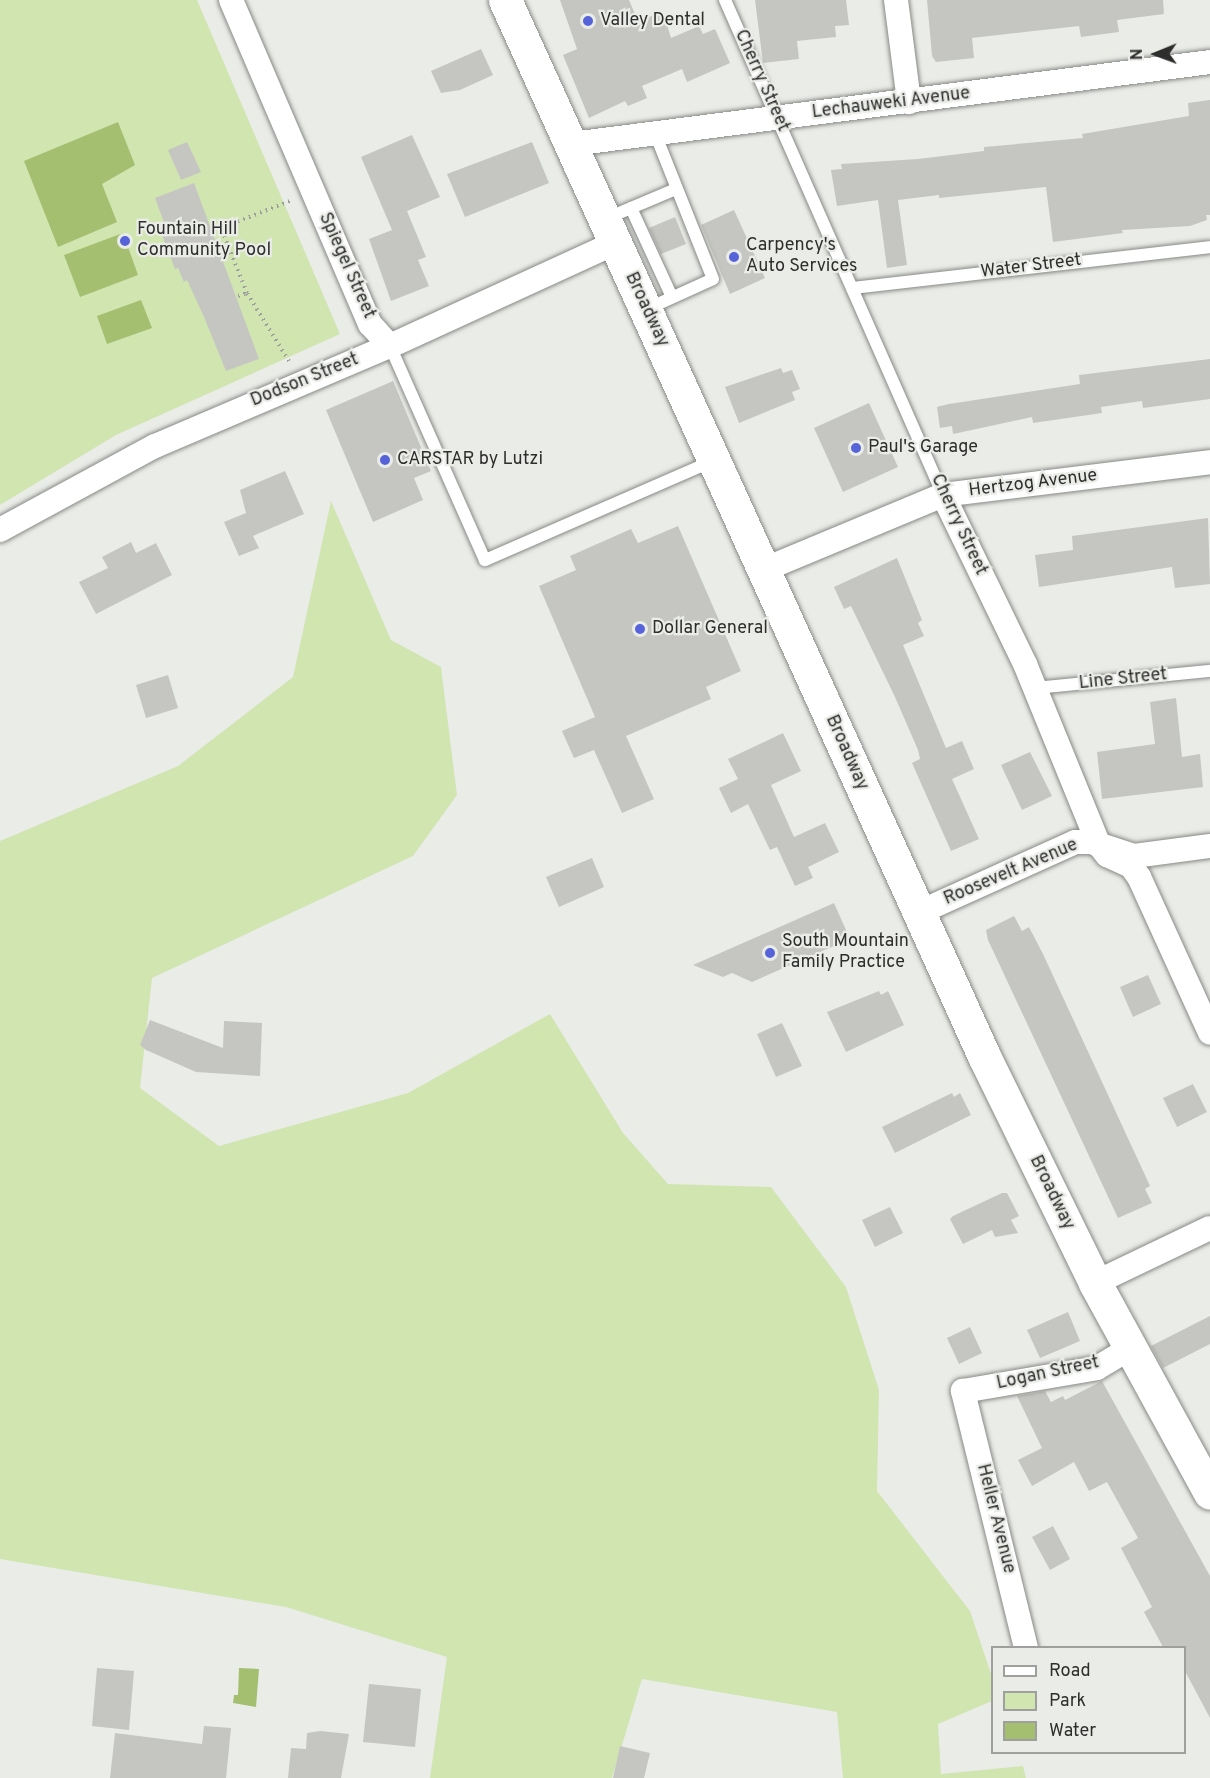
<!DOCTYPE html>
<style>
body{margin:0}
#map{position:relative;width:1210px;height:1778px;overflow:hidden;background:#eaece8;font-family:Overpass,sans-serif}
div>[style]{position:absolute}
.green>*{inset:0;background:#d1e5b1}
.water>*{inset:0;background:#a4bf6f}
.building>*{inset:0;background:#c5c6c2}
.path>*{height:4px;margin-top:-2px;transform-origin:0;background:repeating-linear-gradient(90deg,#9e9f9d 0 1.5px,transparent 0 6px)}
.roads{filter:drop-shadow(0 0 2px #878985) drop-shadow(0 0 2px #878985)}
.service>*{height:12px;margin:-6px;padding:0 6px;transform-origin:6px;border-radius:6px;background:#fff}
.minor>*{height:24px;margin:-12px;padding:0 12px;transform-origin:12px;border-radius:12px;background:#fff}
.secondary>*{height:33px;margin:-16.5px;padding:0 16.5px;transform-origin:16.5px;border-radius:16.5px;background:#fff}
.dots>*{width:16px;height:16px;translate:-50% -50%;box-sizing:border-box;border:3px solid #eaece8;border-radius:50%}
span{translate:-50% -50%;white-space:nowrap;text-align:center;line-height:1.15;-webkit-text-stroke:4.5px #eaece8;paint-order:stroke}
.poi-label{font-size:18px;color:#2e2e2d}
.left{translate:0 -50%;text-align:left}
.street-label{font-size:18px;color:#2e2e2d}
.legend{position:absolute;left:991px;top:1646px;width:195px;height:108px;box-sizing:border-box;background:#eaece8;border:2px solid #9fa09d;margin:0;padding:8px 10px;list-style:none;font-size:18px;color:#2e2e2d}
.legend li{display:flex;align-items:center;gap:12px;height:30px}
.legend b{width:30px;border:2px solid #9fa09d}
.north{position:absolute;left:1126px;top:24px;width:60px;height:60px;-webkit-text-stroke:4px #eaece8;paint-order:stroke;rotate:269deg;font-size:16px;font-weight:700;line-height:24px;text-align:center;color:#2e2e2d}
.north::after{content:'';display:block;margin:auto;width:21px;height:27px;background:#2e2e2d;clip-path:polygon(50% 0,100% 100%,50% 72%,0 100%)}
</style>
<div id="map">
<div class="green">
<i style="clip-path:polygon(0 0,197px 0,340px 334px,116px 435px,0 505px)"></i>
<i style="clip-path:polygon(331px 501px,391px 640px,441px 667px,457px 795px,413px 856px,152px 978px,140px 1088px,219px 1146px,408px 1093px,550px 1014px,623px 1133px,668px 1184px,771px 1187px,846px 1287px,879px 1390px,877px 1491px,970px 1611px,992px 1677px,992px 1701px,938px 1724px,941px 1774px,1023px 1766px,1026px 1778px,843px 1778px,837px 1712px,642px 1679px,612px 1778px,430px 1778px,447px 1657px,286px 1607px,0 1559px,0 841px,178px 766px,293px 677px)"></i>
</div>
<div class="water">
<i style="clip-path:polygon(118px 122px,135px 165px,102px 184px,117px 222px,58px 247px,24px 161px)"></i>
<i style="clip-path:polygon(123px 233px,138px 275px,80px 297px,64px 255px)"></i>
<i style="clip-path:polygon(141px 300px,152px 328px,107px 344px,97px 316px)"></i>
<i style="clip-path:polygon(239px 1668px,259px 1669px,256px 1707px,233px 1703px,234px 1695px,238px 1695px)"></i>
</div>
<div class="building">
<i style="clip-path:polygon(560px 0,629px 0,638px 21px,663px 12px,671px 38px,699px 26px,703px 34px,715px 29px,730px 63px,687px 82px,682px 69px,642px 86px,647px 98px,628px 106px,625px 101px,589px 118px,563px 55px,577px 49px)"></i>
<i style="clip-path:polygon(755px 0,846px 0,849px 25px,835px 26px,836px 37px,797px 41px,799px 59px,763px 63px)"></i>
<i style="clip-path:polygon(927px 0,1163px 0,1164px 14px,1117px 20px,1119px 32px,1081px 37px,1079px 26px,972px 38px,974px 58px,936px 62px,932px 56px)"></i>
<i style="clip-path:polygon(481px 49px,493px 75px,460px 90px,441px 93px,431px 71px)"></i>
<i style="clip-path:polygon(1210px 100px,1210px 215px,1206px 215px,1207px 220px,1190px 226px,1122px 230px,1123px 233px,1053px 242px,1046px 187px,939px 198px,939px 195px,898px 200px,907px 265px,887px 268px,878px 200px,837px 206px,831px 170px,842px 169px,841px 164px,918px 159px,984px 151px,984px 147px,1083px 138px,1082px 134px,1189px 116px,1188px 103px)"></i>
<i style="clip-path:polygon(412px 135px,440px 197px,407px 211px,426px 257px,418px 260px,429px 286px,391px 301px,369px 239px,392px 230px,361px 157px)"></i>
<i style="clip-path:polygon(187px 142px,201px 172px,181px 180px,168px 150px)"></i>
<i style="clip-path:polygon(532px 142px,549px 183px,465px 217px,447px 174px)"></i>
<i style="clip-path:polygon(194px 183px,259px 359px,226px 371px,204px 317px,187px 280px,184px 282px,178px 268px,175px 269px,159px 227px,165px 225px,155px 198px)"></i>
<i style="clip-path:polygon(734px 210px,765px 278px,730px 294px,701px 225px)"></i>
<i style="clip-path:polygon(675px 217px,686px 244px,661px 254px,649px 228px)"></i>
<i style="clip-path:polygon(1210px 359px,1210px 399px,1143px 408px,1142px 401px,1101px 407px,1102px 413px,1033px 423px,1032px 417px,953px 434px,952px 426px,940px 428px,937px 407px,949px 404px,1080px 384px,1079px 375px)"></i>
<i style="clip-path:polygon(781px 368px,783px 373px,792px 370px,800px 389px,792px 392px,795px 400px,739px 423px,725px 387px)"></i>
<i style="clip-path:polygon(393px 381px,431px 471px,414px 478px,423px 500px,373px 522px,326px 410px)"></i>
<i style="clip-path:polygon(869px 403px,898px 467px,843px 492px,814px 428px)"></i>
<i style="clip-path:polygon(285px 471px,304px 514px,253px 536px,259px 548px,239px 556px,224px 522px,246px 513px,240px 490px)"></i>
<i style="clip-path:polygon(1208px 518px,1210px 584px,1175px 588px,1172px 567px,1039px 587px,1035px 555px,1073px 550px,1072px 536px)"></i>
<i style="clip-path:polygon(678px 526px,741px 671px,706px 687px,711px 699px,626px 736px,654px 799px,622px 813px,594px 750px,574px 758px,562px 731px,595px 717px,539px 586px,576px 570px,570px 556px,631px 529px,638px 543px)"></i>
<i style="clip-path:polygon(131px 542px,136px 553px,156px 543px,172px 575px,96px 614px,79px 582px,108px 568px,102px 557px)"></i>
<i style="clip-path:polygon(897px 558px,922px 620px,918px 623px,924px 636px,903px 645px,946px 748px,962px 741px,974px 769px,952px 779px,979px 839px,951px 851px,912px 763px,920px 759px,918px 750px,895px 697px,851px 606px,844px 609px,834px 587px)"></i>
<i style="clip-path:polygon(168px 675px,178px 708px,146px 718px,136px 685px)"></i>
<i style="clip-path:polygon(1176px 698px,1182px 757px,1200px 754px,1203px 787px,1102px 799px,1097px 752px,1155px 744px,1150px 702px)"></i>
<i style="clip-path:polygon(783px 733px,801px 771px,771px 785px,794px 837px,825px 823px,839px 852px,808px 867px,813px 878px,795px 886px,777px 847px,770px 850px,748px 804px,731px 813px,719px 788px,738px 779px,728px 759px)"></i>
<i style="clip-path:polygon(1030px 752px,1052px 796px,1022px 810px,1001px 765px)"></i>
<i style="clip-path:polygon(592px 858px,604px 887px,559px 907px,546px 877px)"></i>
<i style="clip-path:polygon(834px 903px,850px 939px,752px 982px,732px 973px,723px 977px,693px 965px)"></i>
<i style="clip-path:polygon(1014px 916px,1022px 931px,1029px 927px,1043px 954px,1150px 1186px,1145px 1189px,1152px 1203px,1118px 1218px,988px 940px,986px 930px)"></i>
<i style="clip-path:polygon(1148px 975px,1161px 1004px,1133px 1017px,1120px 987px)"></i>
<i style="clip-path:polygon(879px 991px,881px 995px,888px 991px,904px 1025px,846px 1052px,827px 1012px)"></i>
<i style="clip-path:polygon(150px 1020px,223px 1048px,224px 1021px,262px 1023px,260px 1076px,196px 1072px,146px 1050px,140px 1045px)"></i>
<i style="clip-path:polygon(782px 1023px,802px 1066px,776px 1077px,757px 1034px)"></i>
<i style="clip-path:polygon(1193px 1084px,1207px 1112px,1177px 1127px,1163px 1098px)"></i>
<i style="clip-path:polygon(952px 1093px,954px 1097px,960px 1093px,971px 1115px,895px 1153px,882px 1127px)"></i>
<i style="clip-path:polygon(1002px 1193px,1007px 1193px,1019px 1216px,1011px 1220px,1018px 1233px,995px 1237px,992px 1230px,963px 1244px,950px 1219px,953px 1216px)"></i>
<i style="clip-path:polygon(890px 1207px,903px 1233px,875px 1247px,862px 1220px)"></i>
<i style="clip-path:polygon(1068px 1312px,1080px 1341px,1040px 1358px,1027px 1330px)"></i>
<i style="clip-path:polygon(1210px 1316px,1210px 1344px,1163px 1368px,1151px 1346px)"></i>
<i style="clip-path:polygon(970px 1327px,982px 1353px,959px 1364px,947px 1338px)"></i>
<i style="clip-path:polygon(1102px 1381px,1210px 1576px,1210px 1718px,1185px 1671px,1185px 1647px,1163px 1647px,1144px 1612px,1152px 1607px,1121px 1548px,1138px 1538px,1107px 1482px,1089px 1491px,1074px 1462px,1032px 1486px,1018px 1460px,1042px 1448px,1017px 1396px,1045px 1391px,1051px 1402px,1063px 1396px,1065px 1400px)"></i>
<i style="clip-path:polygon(1053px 1526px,1070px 1559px,1050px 1570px,1032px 1537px)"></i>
<i style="clip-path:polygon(97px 1668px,134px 1671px,129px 1730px,92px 1726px)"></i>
<i style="clip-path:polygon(369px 1684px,421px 1689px,415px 1747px,363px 1742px)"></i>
<i style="clip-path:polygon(204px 1726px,231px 1728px,226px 1778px,110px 1778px,115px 1733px,202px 1744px)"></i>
<i style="clip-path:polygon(320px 1731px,349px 1734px,341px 1778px,288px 1778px,291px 1748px,306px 1749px,307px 1733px)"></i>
<i style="clip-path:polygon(620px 1746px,650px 1753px,644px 1778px,613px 1778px)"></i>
</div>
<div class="path">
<i style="left:238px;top:296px;width:9px;rotate:-18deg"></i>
<i style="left:289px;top:361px;width:80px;rotate:-121.7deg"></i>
<i style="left:247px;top:293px;width:70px;rotate:-111.8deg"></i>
<i style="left:221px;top:228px;width:74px;rotate:-21.4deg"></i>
</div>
<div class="roads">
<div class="service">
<i style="left:725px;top:0;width:541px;rotate:66.23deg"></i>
<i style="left:631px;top:208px;width:98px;rotate:65.3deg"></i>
<i style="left:605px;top:219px;width:77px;rotate:-22.9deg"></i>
<i style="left:852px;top:288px;width:360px;rotate:-6.5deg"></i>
<i style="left:647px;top:309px;width:72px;rotate:-24.4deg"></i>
<i style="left:713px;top:279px;width:157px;rotate:-111.7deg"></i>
<i style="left:390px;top:346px;width:234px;rotate:66.1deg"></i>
<i style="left:485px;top:560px;width:249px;rotate:-23.5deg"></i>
<i style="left:1036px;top:688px;width:175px;rotate:-5.6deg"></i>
</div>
<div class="minor">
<i style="left:231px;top:0;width:353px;rotate:66.8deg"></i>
<i style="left:370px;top:324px;width:30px;rotate:48deg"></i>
<i style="left:896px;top:0;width:103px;rotate:82.7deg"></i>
<i style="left:572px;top:144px;width:643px;rotate:-7.32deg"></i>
<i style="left:943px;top:495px;width:188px;rotate:64.1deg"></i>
<i style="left:1025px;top:664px;width:196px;rotate:67.8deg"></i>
<i style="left:1099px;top:845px;width:13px;rotate:51deg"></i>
<i style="left:1107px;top:855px;width:26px;rotate:25deg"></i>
<i style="left:1131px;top:866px;width:14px;rotate:54deg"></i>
<i style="left:1139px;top:877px;width:171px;rotate:65.5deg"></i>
<i style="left:0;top:530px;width:176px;rotate:-28.5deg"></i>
<i style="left:155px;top:446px;width:255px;rotate:-23.1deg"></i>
<i style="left:390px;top:346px;width:247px;rotate:-24.6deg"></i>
<i style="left:763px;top:570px;width:195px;rotate:-22.6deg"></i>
<i style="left:943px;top:495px;width:269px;rotate:-7deg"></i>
<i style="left:918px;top:913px;width:172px;rotate:-24.3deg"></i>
<i style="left:1075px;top:842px;width:16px"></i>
<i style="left:1091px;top:842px;width:45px;rotate:18deg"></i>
<i style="left:1134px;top:856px;width:77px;rotate:-7.5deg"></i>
<i style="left:1095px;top:1283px;width:127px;rotate:-25.6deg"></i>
<i style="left:1026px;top:1648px;width:265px;rotate:-103.8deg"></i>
<i style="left:963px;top:1391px;width:136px;rotate:-9.7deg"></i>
<i style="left:1097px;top:1368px;width:39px;rotate:-31deg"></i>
</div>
<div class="secondary">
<i style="left:505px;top:0;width:1160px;rotate:65.6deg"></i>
<i style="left:984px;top:1056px;width:253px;rotate:63.9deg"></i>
<i style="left:1095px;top:1283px;width:239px;rotate:61.3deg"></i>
</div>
</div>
<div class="dots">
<i style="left:588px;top:21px;background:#5663d9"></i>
<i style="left:125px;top:241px;background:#5663d9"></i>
<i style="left:734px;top:257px;background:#5663d9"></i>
<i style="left:856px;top:448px;background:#5663d9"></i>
<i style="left:385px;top:460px;background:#5663d9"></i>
<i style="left:640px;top:629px;background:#5663d9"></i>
<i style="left:770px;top:953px;background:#5663d9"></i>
</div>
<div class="poi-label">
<span class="left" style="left:600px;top:21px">Valley Dental</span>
<span class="left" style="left:137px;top:241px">Fountain Hill<br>Community Pool</span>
<span class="left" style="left:746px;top:257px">Carpency's<br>Auto Services</span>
<span class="left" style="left:868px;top:448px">Paul's Garage</span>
<span class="left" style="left:397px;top:460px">CARSTAR by Lutzi</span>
<span class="left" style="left:652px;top:629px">Dollar General</span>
<span class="left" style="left:782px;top:953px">South Mountain<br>Family Practice</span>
</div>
<div class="street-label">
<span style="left:761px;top:81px;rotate:66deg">Cherry Street</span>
<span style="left:891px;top:104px;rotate:-7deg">Lechauweki Avenue</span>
<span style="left:346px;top:266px;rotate:66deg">Spiegel Street</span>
<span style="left:1031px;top:267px;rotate:-7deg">Water Street</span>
<span style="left:646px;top:310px;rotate:65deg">Broadway</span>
<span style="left:305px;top:381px;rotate:-22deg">Dodson Street</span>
<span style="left:1033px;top:484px;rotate:-7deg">Hertzog Avenue</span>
<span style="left:958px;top:525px;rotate:65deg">Cherry Street</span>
<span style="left:1123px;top:680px;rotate:-6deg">Line Street</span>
<span style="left:846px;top:753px;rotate:66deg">Broadway</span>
<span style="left:1011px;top:873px;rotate:-23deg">Roosevelt Avenue</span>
<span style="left:1051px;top:1193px;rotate:64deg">Broadway</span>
<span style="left:1048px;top:1374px;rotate:-12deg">Logan Street</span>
<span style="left:995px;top:1519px;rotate:76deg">Heller Avenue</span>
</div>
<ul class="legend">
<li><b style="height:8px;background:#fff"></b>Road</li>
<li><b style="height:16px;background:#d1e5b1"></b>Park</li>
<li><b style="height:16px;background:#a4bf6f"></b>Water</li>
</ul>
<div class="north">N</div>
</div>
